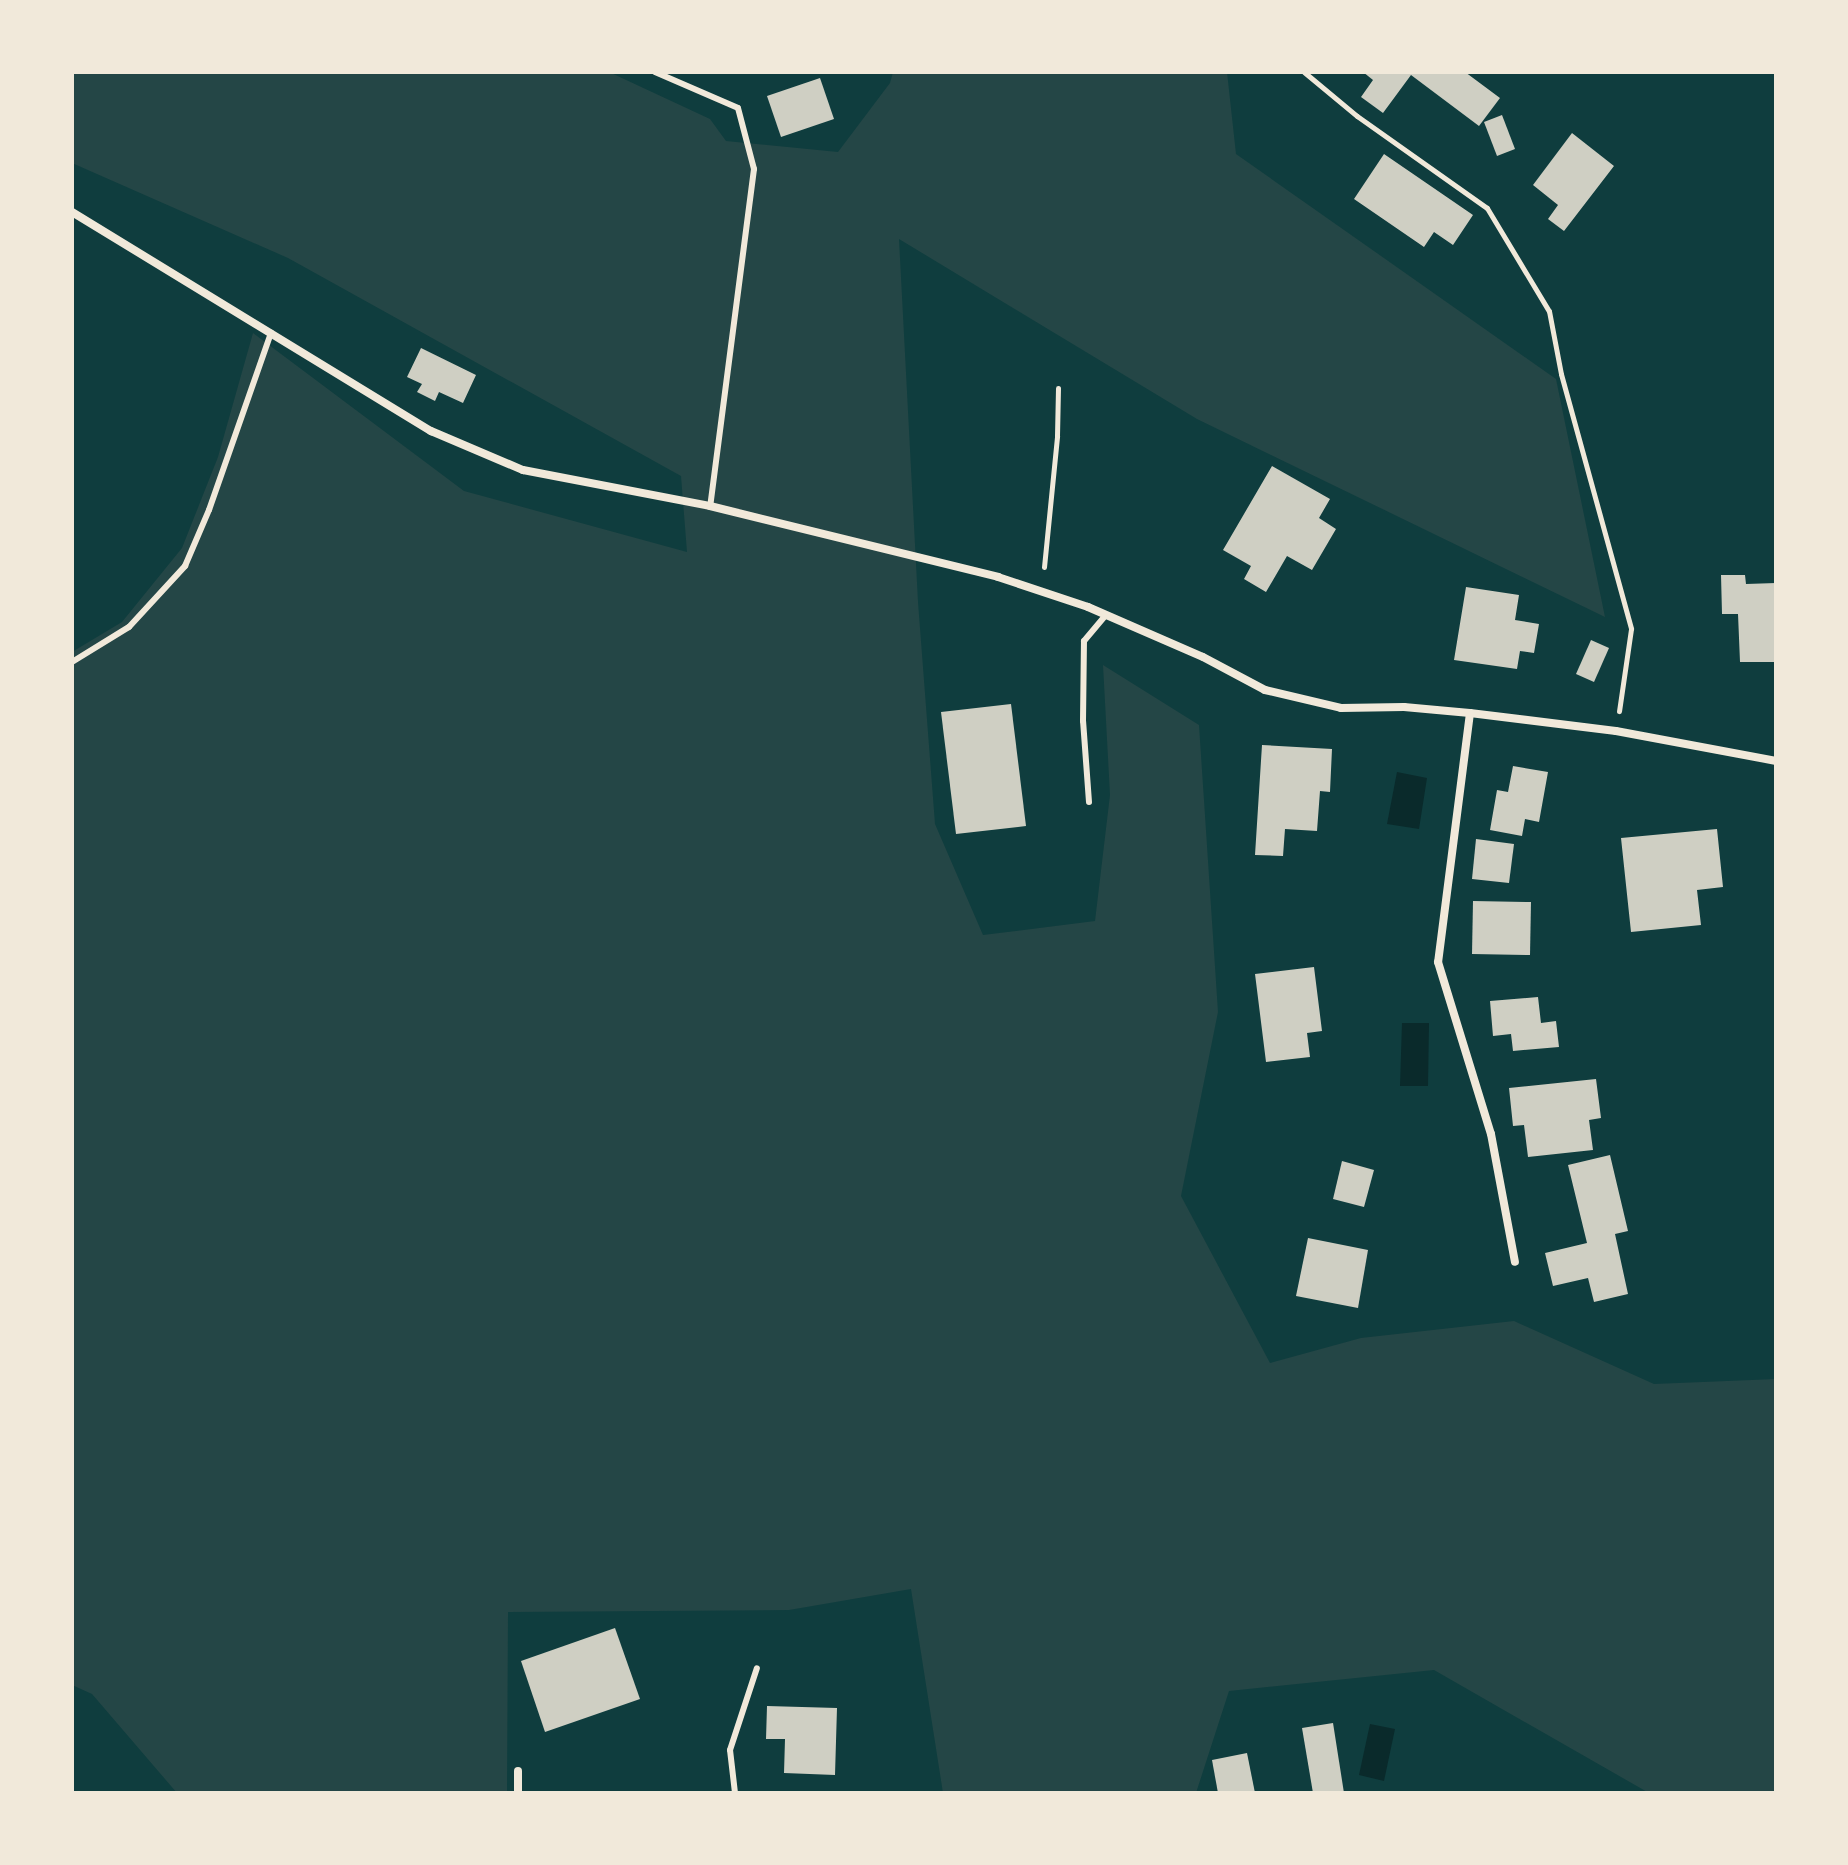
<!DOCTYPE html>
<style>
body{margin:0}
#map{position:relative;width:1848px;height:1865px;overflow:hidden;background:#0f3d3e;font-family:Signika,sans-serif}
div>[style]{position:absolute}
.green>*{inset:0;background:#244646}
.water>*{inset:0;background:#0a2a2b}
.building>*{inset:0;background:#cfcfc3}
.path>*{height:5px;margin:-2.5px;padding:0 2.5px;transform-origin:2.5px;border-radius:2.5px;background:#f1e9da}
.service>*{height:6px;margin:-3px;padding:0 3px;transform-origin:3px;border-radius:3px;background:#f1e9da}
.minor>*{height:8px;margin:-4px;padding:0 4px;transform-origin:4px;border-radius:4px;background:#f1e9da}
span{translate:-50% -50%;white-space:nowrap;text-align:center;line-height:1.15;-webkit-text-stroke:7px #f1e9da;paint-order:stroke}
.frame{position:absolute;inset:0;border:74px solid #f1e9da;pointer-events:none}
</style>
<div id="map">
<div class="green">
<i style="clip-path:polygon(72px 72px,609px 72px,710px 119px,726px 141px,838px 152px,890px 83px,893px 72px,1227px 72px,1236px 154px,1556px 379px,1605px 617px,1197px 419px,899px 239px,918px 602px,935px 824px,983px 935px,1095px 921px,1110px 795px,1103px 665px,1199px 725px,1218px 1012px,1181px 1196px,1270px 1363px,1361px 1338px,1514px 1321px,1654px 1384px,1776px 1379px,1776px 1793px,1649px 1793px,1434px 1670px,1229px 1691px,1196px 1793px,943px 1793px,911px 1589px,789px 1610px,508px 1612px,507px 1793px,177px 1793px,92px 1694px,72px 1685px,72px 652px,122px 622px,182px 548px,218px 457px,253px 333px,464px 491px,687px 552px,681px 476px,288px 258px,72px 163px)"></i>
</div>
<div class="water">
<i style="clip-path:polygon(1397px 772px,1427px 778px,1419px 829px,1387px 824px)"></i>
<i style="clip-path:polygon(1402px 1023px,1429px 1023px,1428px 1086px,1400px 1086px)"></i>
<i style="clip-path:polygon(1370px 1724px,1395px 1729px,1384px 1781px,1359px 1775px)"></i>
</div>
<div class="building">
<i style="clip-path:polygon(1363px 72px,1465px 72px,1500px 98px,1479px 126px,1411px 75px,1383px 113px,1361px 97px,1373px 80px)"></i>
<i style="clip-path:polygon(820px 78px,834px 119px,781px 137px,767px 96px)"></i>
<i style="clip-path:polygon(1502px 115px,1515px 149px,1497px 156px,1484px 122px)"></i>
<i style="clip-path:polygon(1572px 133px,1614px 166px,1564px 231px,1548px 219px,1558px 205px,1533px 185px)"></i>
<i style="clip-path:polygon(1384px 154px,1473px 215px,1453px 245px,1434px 232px,1424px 247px,1354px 199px)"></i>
<i style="clip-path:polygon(421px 348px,476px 375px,463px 403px,439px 392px,435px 401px,417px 392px,422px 384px,407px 377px)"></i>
<i style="clip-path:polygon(1272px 466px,1330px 499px,1319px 518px,1336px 529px,1312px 570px,1287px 556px,1266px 592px,1244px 579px,1251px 566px,1223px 550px)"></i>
<i style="clip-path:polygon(1721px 575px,1745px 575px,1746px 584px,1776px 583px,1776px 662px,1740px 662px,1738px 614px,1722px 614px)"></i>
<i style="clip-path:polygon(1466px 587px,1519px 595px,1515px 620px,1539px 624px,1534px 653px,1520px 651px,1517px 669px,1454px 660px)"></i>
<i style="clip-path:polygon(1591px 640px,1609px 648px,1594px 682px,1576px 674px)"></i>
<i style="clip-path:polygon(1011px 704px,1026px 826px,956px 834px,941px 712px)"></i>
<i style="clip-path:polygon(1262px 745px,1332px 749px,1330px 792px,1320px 791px,1317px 831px,1285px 829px,1283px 856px,1255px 855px)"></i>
<i style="clip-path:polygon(1513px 766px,1548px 772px,1539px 822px,1525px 819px,1522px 836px,1490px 830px,1497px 790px,1508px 792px)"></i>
<i style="clip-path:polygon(1717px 829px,1723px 887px,1697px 890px,1701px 925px,1631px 932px,1621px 838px)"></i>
<i style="clip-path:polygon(1476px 839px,1514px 844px,1509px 883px,1472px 879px)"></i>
<i style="clip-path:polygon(1473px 901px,1531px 902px,1530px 955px,1472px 954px)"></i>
<i style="clip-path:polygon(1314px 967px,1322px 1031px,1307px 1033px,1310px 1057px,1266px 1062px,1255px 974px)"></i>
<i style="clip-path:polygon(1538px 997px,1541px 1023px,1556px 1021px,1559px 1047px,1513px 1051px,1511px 1034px,1493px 1036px,1490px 1001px)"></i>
<i style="clip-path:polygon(1596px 1079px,1601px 1118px,1589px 1120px,1593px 1150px,1528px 1157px,1524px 1125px,1513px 1126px,1509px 1088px)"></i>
<i style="clip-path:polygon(1610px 1155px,1628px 1231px,1615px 1234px,1628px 1294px,1594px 1302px,1588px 1278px,1553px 1286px,1545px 1253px,1587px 1243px,1568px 1165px)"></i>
<i style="clip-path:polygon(1342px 1161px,1374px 1170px,1364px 1207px,1333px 1199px)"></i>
<i style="clip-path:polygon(1308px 1238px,1368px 1250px,1358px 1308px,1296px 1296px)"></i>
<i style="clip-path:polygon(615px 1628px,640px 1699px,545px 1732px,521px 1661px)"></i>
<i style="clip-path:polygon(767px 1706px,837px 1708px,835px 1775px,784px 1773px,785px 1739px,766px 1739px)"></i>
<i style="clip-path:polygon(1333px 1723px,1344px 1793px,1313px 1793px,1302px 1728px)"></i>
<i style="clip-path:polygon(1247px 1753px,1255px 1793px,1218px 1793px,1212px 1760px)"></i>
</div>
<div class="path">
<i style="left:1304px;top:72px;width:69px;rotate:39.7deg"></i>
<i style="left:1357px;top:116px;width:159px;rotate:35.3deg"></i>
<i style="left:1487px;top:208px;width:120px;rotate:59deg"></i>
<i style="left:1549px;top:311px;width:64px;rotate:79.2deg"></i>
<i style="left:1561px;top:374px;width:264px;rotate:74.6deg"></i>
<i style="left:1631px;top:629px;width:83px;rotate:98.3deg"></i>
<i style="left:1044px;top:567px;width:132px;rotate:-84.3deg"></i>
<i style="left:1057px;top:436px;width:48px;rotate:-88.8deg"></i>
</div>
<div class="service">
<i style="left:655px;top:72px;width:90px;rotate:23.4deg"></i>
<i style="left:738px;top:108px;width:63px;rotate:75.3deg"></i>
<i style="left:754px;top:169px;width:340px;rotate:97.4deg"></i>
<i style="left:72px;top:662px;width:67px;rotate:-31.6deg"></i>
<i style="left:129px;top:627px;width:83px;rotate:-47.4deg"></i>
<i style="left:185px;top:566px;width:61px;rotate:-66.8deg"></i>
<i style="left:209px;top:510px;width:188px;rotate:-70.7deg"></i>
<i style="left:1089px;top:802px;width:81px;rotate:-94.2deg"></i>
<i style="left:1083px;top:721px;width:80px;rotate:-89.3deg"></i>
<i style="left:1084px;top:641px;width:34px;rotate:-50deg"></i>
<i style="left:735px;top:1793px;width:43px;rotate:-96.6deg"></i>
<i style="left:730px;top:1750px;width:86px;rotate:-71.8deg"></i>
</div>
<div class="minor">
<i style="left:72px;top:212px;width:421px;rotate:31.4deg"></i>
<i style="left:431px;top:431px;width:100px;rotate:23deg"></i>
<i style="left:523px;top:470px;width:190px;rotate:10.9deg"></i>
<i style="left:710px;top:506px;width:297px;rotate:13.8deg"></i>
<i style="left:998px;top:577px;width:95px;rotate:18.4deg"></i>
<i style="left:1088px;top:607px;width:125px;rotate:23.5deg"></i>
<i style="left:1203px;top:657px;width:70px;rotate:28deg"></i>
<i style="left:1265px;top:690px;width:78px;rotate:13.3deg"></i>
<i style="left:1341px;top:708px;width:63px;rotate:-0.9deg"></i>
<i style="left:1404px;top:707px;width:66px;rotate:5.2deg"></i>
<i style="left:1470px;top:713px;width:147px;rotate:7deg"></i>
<i style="left:1616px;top:731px;width:163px;rotate:10.6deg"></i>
<i style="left:1470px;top:713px;width:251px;rotate:97.3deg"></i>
<i style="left:1438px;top:962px;width:180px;rotate:72.9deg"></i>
<i style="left:1491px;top:1134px;width:130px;rotate:79.4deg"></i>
<i style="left:518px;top:1771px;width:22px;rotate:90deg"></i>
</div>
<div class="frame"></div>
</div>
